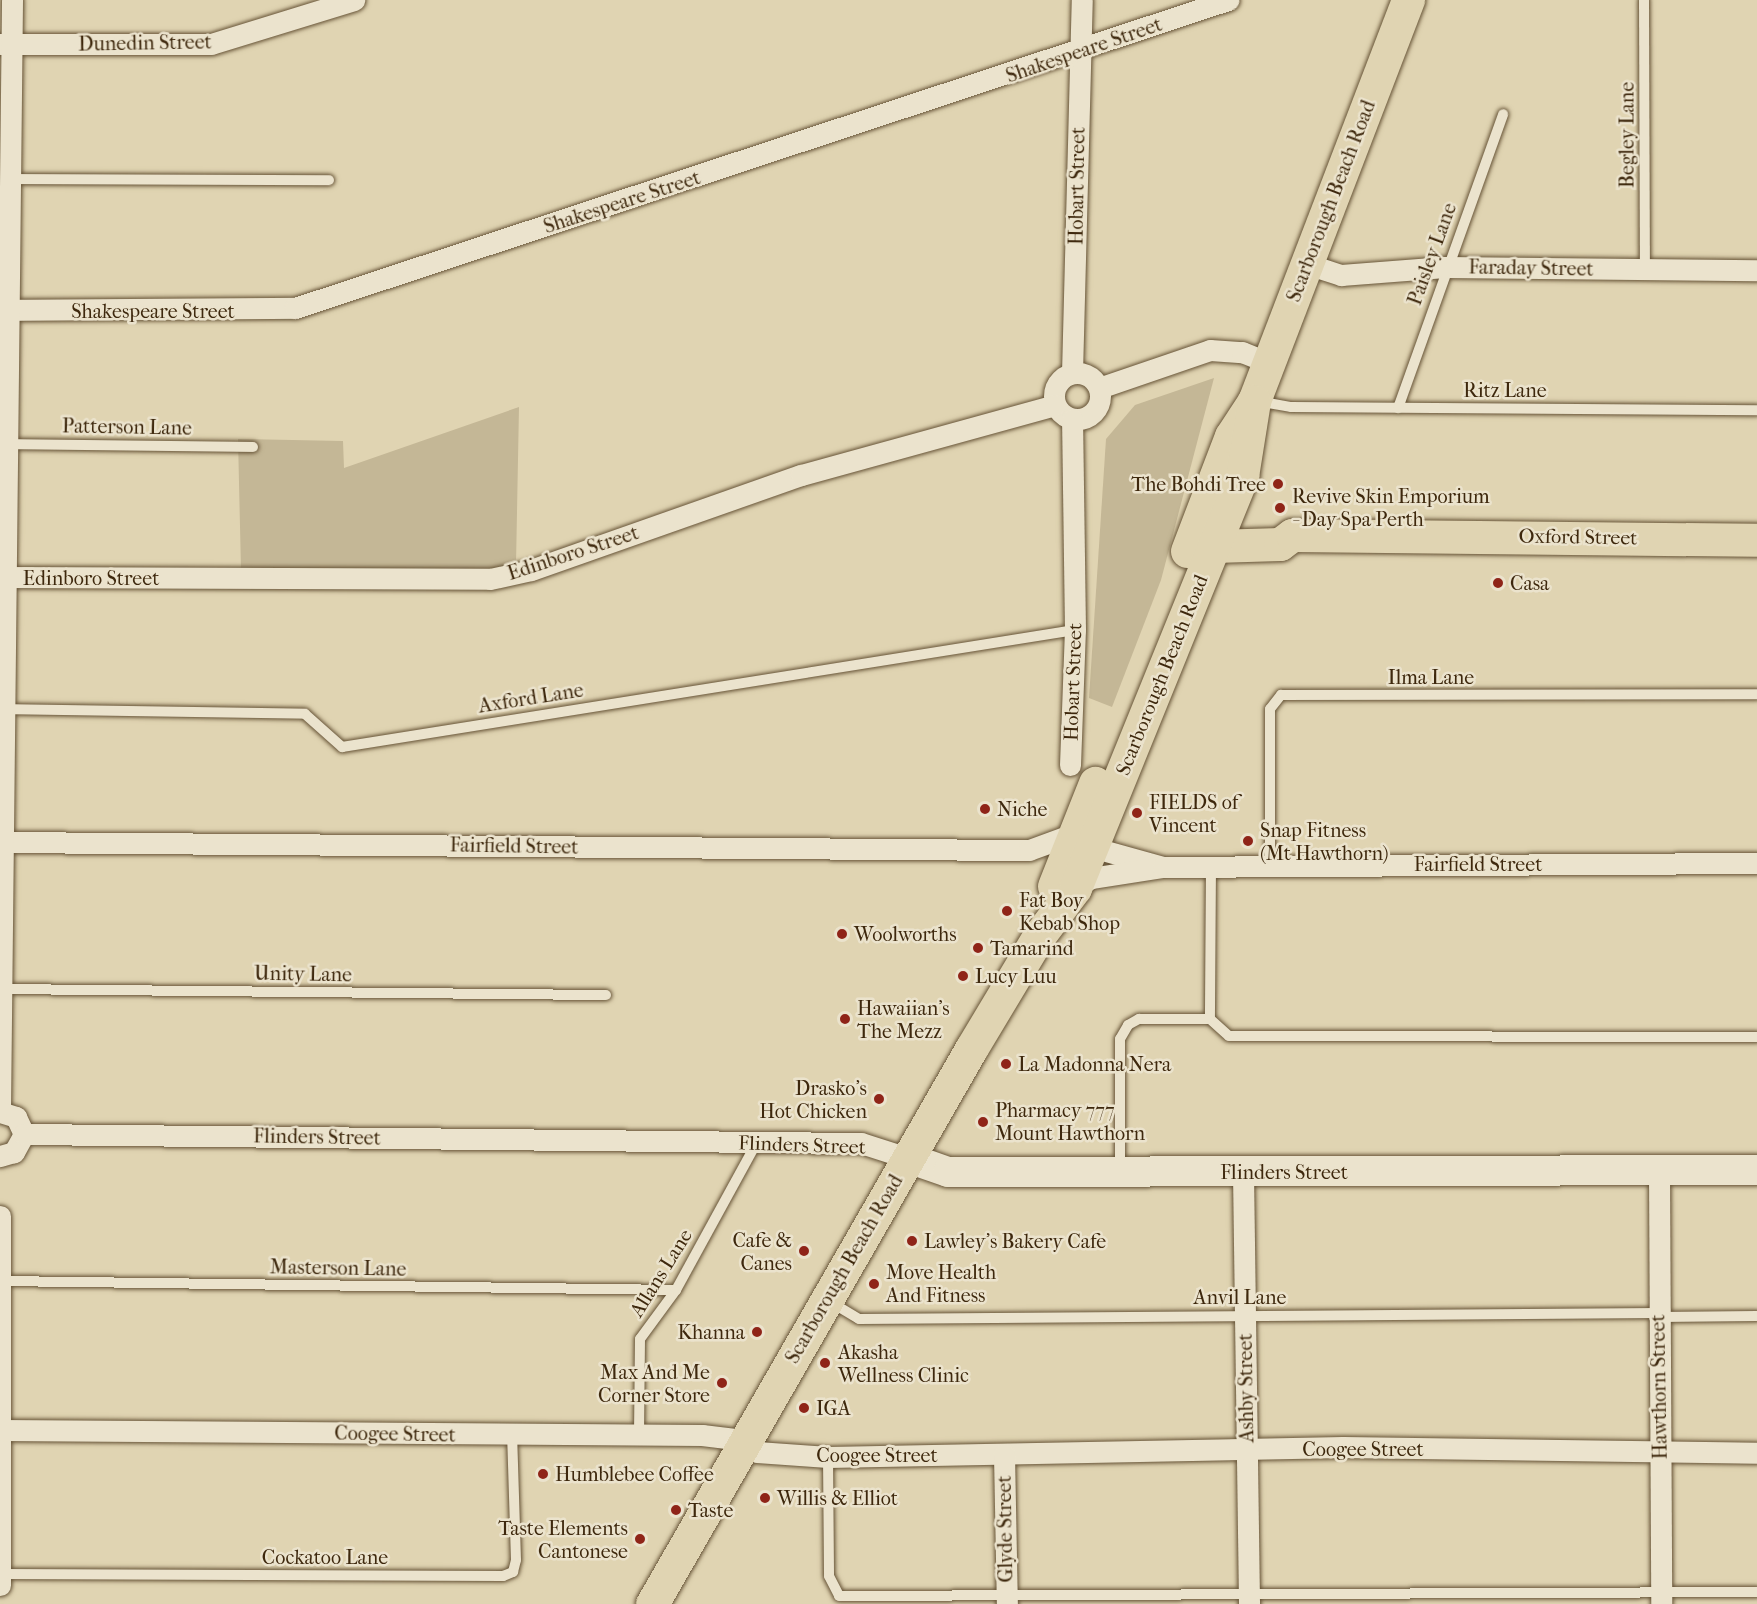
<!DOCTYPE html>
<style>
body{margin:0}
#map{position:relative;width:1757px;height:1604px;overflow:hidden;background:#e0d4b2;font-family:"IM FELL French Canon",serif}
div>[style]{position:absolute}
.green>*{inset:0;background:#c4b796}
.roads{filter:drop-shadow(0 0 2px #665336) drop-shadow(0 0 2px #665336)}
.lane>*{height:10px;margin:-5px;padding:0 5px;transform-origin:5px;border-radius:5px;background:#ebe3cd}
.street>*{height:21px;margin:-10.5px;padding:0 10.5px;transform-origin:10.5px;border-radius:10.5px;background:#ebe3cd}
.street>.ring{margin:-10.5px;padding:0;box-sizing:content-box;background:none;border:21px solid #ebe3cd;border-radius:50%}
.secondary>*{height:30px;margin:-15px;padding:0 15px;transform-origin:15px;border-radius:15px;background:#ebe3cd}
.primary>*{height:33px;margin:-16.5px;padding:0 16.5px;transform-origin:16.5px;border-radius:16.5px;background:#e0d4b2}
.dots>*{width:16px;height:16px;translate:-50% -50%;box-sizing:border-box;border:3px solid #ebe3cd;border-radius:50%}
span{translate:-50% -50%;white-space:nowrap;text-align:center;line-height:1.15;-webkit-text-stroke:5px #ebe3cd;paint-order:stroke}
.street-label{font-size:20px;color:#3e280d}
.poi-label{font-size:20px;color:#3e280d}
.right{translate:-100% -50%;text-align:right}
.left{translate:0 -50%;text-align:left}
</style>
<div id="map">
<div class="green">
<i style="clip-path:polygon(1214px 378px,1161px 580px,1112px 707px,1089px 698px,1106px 439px,1135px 405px)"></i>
<i style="clip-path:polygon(519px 407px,516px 565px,498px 570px,241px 570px,238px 439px,343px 441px,344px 468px)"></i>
</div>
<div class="roads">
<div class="lane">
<i style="left:1644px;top:0;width:270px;rotate:89.8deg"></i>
<i style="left:6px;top:179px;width:323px;rotate:0.2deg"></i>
<i style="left:1257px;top:401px;width:35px;rotate:10deg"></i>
<i style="left:1291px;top:407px;width:466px;rotate:0.4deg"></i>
<i style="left:1398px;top:408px;width:312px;rotate:-70.3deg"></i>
<i style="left:3px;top:444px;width:250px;rotate:0.7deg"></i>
<i style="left:2px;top:709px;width:303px;rotate:0.9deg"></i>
<i style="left:305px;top:714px;width:50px;rotate:41.7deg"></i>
<i style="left:342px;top:747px;width:742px;rotate:-9.07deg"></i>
<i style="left:1211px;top:865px;width:154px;rotate:90.4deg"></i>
<i style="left:1210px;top:1019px;width:25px;rotate:42deg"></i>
<i style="left:1229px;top:1036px;width:528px;rotate:0.11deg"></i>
<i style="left:1270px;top:865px;width:156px;rotate:-90deg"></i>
<i style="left:1270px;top:709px;width:18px;rotate:-52deg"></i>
<i style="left:1281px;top:695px;width:476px;rotate:-0.1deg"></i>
<i style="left:0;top:989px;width:606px;rotate:0.57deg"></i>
<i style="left:1120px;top:1170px;width:131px;rotate:-90deg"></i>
<i style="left:1120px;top:1039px;width:16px;rotate:-60deg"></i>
<i style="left:1128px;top:1025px;width:13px;rotate:-29deg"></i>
<i style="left:1139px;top:1019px;width:71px"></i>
<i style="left:0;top:1281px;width:676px;rotate:0.76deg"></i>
<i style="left:829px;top:1301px;width:35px;rotate:31deg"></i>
<i style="left:859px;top:1319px;width:799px;rotate:-0.43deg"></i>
<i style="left:1659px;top:1317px;width:98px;rotate:-0.6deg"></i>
<i style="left:639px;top:1435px;width:96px;rotate:-89.4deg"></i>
<i style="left:640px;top:1339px;width:61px;rotate:-53.7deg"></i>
<i style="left:676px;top:1290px;width:169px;rotate:-61.3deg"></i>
<i style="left:828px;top:1457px;width:119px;rotate:89.5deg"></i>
<i style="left:829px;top:1576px;width:22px;rotate:63deg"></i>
<i style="left:839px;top:1596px;width:918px;rotate:-0.25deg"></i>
<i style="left:0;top:1574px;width:503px;rotate:0.23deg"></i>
<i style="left:503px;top:1576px;width:11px;rotate:-22deg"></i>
<i style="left:513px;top:1572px;width:12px;rotate:-76deg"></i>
<i style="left:516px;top:1560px;width:124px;rotate:-91.8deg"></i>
</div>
<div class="street">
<i style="left:0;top:44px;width:211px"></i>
<i style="left:211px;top:44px;width:150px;rotate:-17.1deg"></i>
<i style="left:1307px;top:264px;width:36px;rotate:18deg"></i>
<i style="left:1341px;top:275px;width:104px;rotate:-4.4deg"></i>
<i style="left:1445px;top:267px;width:312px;rotate:0.6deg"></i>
<i style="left:0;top:310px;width:295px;rotate:-0.4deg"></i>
<i style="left:295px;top:308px;width:983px;rotate:-18.27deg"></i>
<i class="ring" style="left:1054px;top:373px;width:25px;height:25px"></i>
<i style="left:1072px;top:373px;width:373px;rotate:-88.5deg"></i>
<i style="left:1099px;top:388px;width:117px;rotate:-18.9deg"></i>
<i style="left:1210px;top:350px;width:32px;rotate:4deg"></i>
<i style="left:1242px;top:352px;width:29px;rotate:22deg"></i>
<i style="left:0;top:577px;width:490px;rotate:0.2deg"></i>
<i style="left:490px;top:579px;width:42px;rotate:-12.4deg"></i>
<i style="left:531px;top:570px;width:286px;rotate:-19.4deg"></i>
<i style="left:801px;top:475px;width:263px;rotate:-15.4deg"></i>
<i style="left:1070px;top:765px;width:135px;rotate:-87.9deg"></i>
<i style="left:1075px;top:630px;width:211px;rotate:-90.8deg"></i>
<i style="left:0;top:842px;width:1029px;rotate:0.45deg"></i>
<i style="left:1029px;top:850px;width:50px;rotate:-19.9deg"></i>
<i style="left:1081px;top:854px;width:15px;rotate:-23deg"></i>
<i style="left:1095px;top:848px;width:71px;rotate:15.6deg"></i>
<i style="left:1075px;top:888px;width:19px;rotate:-32deg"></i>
<i style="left:1091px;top:878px;width:73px;rotate:-8.7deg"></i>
<i style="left:1163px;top:867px;width:594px;rotate:-0.39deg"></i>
<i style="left:0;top:1110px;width:1110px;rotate:-89.38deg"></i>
<i style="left:0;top:1112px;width:17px;rotate:17deg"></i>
<i style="left:16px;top:1117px;width:19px;rotate:65deg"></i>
<i style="left:24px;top:1134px;width:21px;rotate:119deg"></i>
<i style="left:14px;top:1152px;width:15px;rotate:164deg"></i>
<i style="left:24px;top:1134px;width:837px;rotate:0.62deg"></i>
<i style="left:861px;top:1143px;width:49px;rotate:17.7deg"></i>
<i style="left:1659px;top:1170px;width:434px;rotate:89.7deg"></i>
<i style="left:1243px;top:1172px;width:432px;rotate:89.2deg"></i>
<i style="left:0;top:1216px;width:369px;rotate:90deg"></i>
<i style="left:0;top:1430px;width:702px;rotate:0.41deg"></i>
<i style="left:702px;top:1435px;width:31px;rotate:7deg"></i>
<i style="left:733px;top:1439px;width:27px;rotate:28deg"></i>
<i style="left:757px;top:1452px;width:71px;rotate:4deg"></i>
<i style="left:828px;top:1457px;width:515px;rotate:-1.11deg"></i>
<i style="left:1343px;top:1447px;width:414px;rotate:0.8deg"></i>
<i style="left:1004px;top:1454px;width:150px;rotate:88.9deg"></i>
</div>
<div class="secondary">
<i style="left:908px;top:1158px;width:42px;rotate:19.3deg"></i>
<i style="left:948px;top:1172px;width:809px;rotate:-0.14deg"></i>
</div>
<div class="primary">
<i style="left:1196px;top:539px;width:19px;rotate:21deg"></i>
<i style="left:1214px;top:546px;width:66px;rotate:-1.7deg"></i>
<i style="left:1280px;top:544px;width:15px;rotate:-37deg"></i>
<i style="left:1292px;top:535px;width:465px;rotate:0.6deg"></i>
<i style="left:1187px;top:551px;width:123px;rotate:-69.1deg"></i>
<i style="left:1231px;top:436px;width:42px;rotate:-56.7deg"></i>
<i style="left:1254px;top:401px;width:430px;rotate:-69deg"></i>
<i style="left:1054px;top:886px;width:111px;rotate:-68.3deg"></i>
<i style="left:652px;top:1604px;width:640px;rotate:-60.11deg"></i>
<i style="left:971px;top:1049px;width:132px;rotate:-59deg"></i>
<i style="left:1039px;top:936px;width:60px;rotate:-53.1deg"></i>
<i style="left:1075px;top:888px;width:445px;rotate:-67.9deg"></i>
<i style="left:1242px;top:476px;width:76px;rotate:-80.9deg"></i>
</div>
</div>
<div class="dots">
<i style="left:1278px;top:484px;background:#8f2418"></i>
<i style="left:1280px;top:508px;background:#8f2418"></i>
<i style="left:1498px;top:583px;background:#8f2418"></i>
<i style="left:985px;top:809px;background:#8f2418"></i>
<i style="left:1137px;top:813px;background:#8f2418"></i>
<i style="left:1248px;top:841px;background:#8f2418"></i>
<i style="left:1007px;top:911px;background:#8f2418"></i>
<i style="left:842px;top:934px;background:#8f2418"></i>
<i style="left:978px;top:948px;background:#8f2418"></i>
<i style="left:963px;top:976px;background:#8f2418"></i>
<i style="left:845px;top:1019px;background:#8f2418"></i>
<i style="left:1006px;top:1064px;background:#8f2418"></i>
<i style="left:879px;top:1099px;background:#8f2418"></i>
<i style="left:983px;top:1122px;background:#8f2418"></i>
<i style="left:912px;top:1241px;background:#8f2418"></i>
<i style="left:804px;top:1251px;background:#8f2418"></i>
<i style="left:874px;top:1284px;background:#8f2418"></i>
<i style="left:757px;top:1332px;background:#8f2418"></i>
<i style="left:825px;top:1363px;background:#8f2418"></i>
<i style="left:722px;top:1383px;background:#8f2418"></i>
<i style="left:804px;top:1408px;background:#8f2418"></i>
<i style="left:543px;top:1474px;background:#8f2418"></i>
<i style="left:765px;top:1498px;background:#8f2418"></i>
<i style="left:676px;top:1510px;background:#8f2418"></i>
<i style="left:640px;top:1539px;background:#8f2418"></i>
</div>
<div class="street-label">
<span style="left:145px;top:43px;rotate:-1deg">Dunedin Street</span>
<span style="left:1084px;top:50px;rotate:-19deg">Shakespeare Street</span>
<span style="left:1627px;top:135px;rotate:-90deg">Begley Lane</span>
<span style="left:1077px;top:186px;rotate:-89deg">Hobart Street</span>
<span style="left:1331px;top:201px;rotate:-69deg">Scarborough Beach Road</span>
<span style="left:622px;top:202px;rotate:-18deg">Shakespeare Street</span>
<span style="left:1432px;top:254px;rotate:-70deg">Paisley Lane</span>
<span style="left:1531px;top:268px;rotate:1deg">Faraday Street</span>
<span style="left:153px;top:311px">Shakespeare Street</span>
<span style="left:1505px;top:390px">Ritz Lane</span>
<span style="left:127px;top:427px;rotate:1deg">Patterson Lane</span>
<span style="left:1578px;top:537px;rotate:1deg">Oxford Street</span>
<span style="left:573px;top:553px;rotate:-18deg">Edinboro Street</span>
<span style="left:91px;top:578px">Edinboro Street</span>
<span style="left:1162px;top:675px;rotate:-68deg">Scarborough Beach Road</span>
<span style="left:1431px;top:677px">Ilma Lane</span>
<span style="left:1073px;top:682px;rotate:-88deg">Hobart Street</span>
<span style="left:531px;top:698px;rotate:-9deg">Axford Lane</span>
<span style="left:514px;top:846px;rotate:1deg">Fairfield Street</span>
<span style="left:1478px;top:864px">Fairfield Street</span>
<span style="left:303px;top:974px;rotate:1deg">Unity Lane</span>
<span style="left:317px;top:1137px;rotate:1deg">Flinders Street</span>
<span style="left:802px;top:1145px;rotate:2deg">Flinders Street</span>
<span style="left:1284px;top:1172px">Flinders Street</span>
<span style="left:338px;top:1268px;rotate:1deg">Masterson Lane</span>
<span style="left:844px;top:1269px;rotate:-60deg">Scarborough Beach Road</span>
<span style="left:661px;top:1273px;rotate:-58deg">Allans Lane</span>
<span style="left:1240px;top:1297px">Anvil Lane</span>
<span style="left:1659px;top:1387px;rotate:-91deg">Hawthorn Street</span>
<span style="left:1246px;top:1388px;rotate:-91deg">Ashby Street</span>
<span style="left:395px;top:1434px;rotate:1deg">Coogee Street</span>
<span style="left:1363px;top:1449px">Coogee Street</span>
<span style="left:877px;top:1455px">Coogee Street</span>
<span style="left:1005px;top:1529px;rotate:-91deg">Glyde Street</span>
<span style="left:325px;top:1557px">Cockatoo Lane</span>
</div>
<div class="poi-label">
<span class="right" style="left:1266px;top:484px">The Bohdi Tree</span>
<span class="left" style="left:1292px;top:508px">Revive Skin Emporium<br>- Day Spa Perth</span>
<span class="left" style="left:1510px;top:583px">Casa</span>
<span class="left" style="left:1149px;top:814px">FIELDS of<br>Vincent</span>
<span class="left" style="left:997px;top:809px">Niche</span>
<span class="left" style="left:1260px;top:842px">Snap Fitness<br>(Mt Hawthorn)</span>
<span class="left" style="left:1019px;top:912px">Fat Boy<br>Kebab Shop</span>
<span class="left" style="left:854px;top:934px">Woolworths</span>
<span class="left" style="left:990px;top:948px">Tamarind</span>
<span class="left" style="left:975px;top:976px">Lucy Luu</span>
<span class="left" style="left:857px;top:1020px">Hawaiian's<br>The Mezz</span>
<span class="left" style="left:1018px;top:1064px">La Madonna Nera</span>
<span class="right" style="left:867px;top:1100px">Drasko's<br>Hot Chicken</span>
<span class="left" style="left:995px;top:1122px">Pharmacy 777<br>Mount Hawthorn</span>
<span class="right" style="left:792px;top:1252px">Cafe &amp;<br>Canes</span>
<span class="left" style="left:924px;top:1241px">Lawley's Bakery Cafe</span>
<span class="left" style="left:886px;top:1284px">Move Health<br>And Fitness</span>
<span class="right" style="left:745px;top:1332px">Khanna</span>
<span class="left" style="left:838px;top:1364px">Akasha<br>Wellness Clinic</span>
<span class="right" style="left:710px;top:1384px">Max And Me<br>Corner Store</span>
<span class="left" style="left:816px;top:1408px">IGA</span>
<span class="left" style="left:555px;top:1474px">Humblebee Coffee</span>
<span class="left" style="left:777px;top:1498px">Willis &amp; Elliot</span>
<span class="left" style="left:688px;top:1510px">Taste</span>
<span class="right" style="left:628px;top:1540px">Taste Elements<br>Cantonese</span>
</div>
</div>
